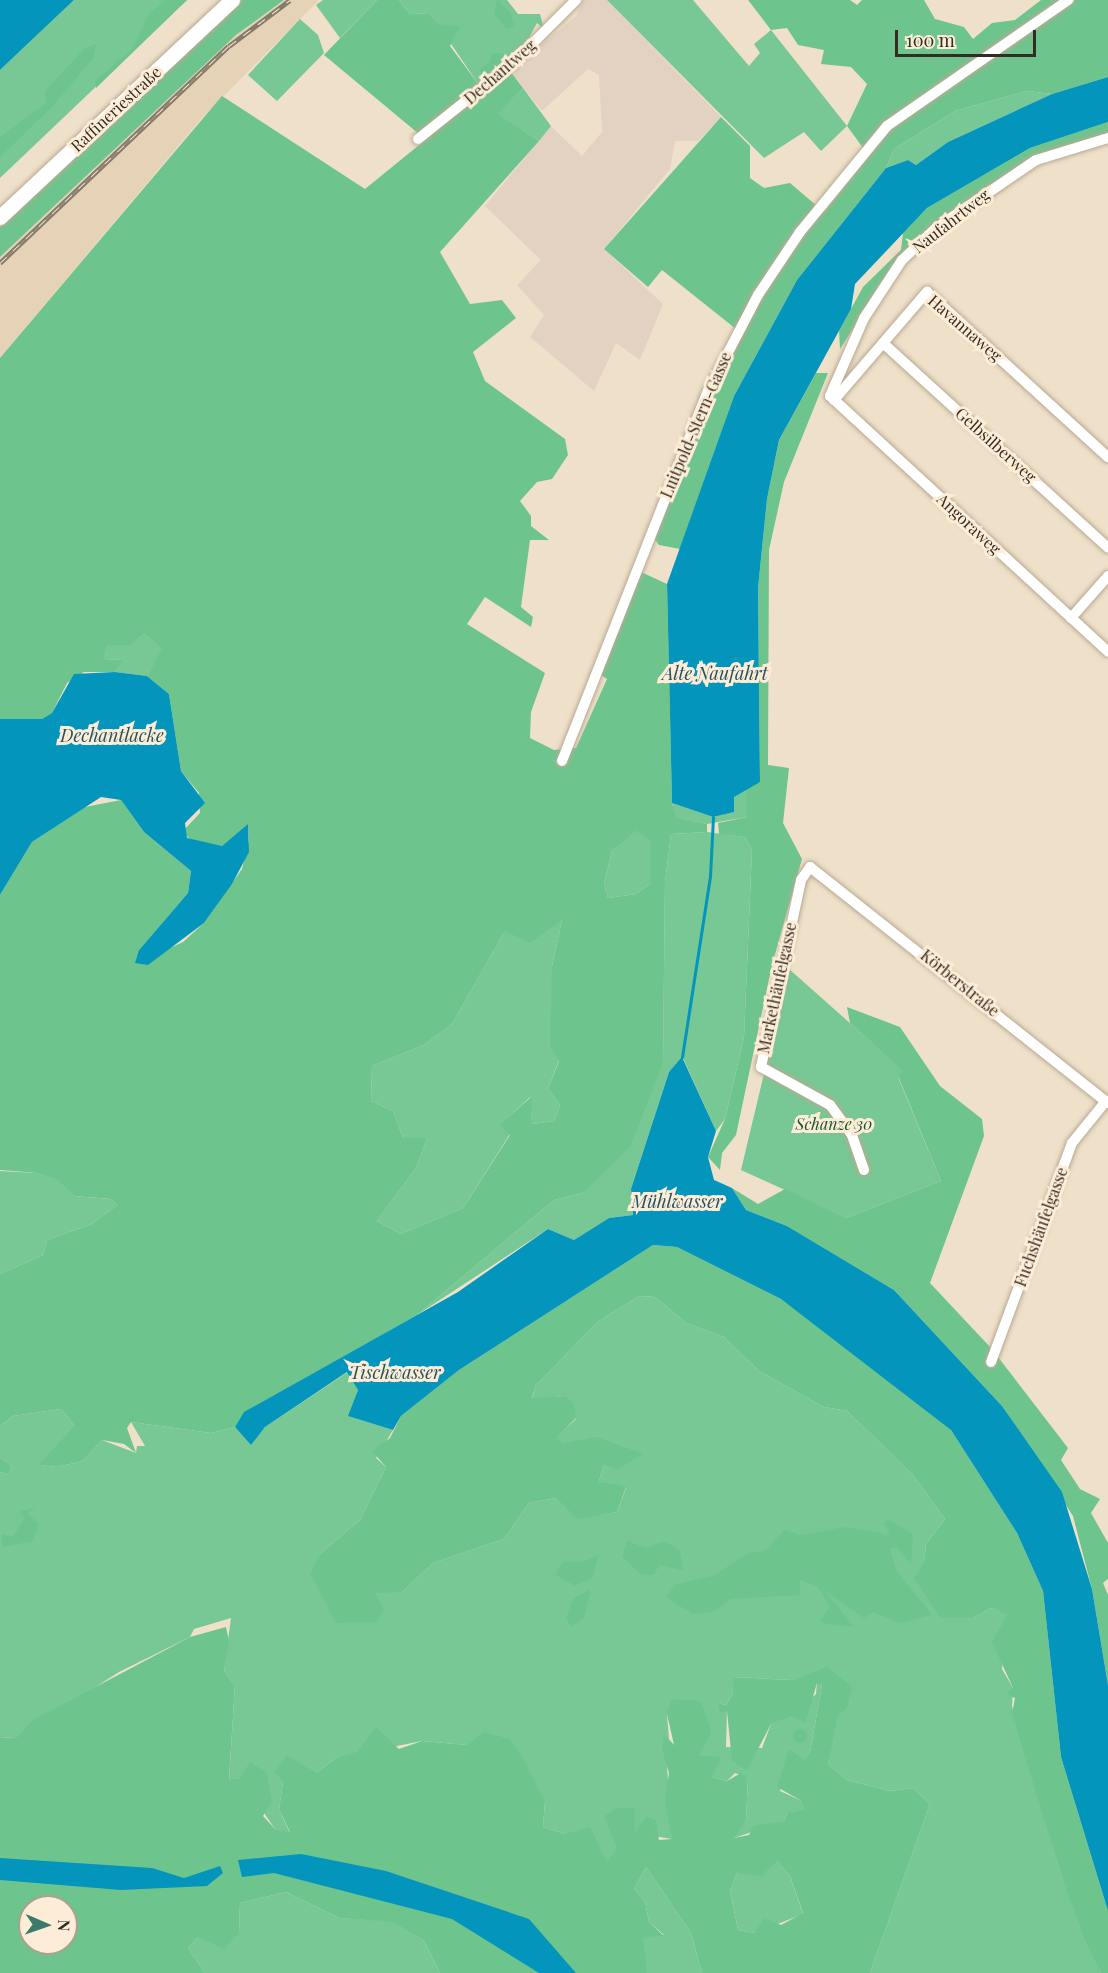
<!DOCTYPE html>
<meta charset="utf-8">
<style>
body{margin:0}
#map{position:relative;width:1108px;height:1973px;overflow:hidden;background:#efe0c9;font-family:"Playfair Display",serif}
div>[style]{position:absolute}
.industrial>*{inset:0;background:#e3d2c1}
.built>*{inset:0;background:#e6d3b7}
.green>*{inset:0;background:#77c894}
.forest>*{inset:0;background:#6dc58d}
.round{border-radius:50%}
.water>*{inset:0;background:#0395bc}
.stream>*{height:3px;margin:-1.5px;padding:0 1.5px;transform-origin:1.5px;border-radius:1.5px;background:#0395bc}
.roads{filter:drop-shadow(0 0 2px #b8a994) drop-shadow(0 0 2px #b8a994)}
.street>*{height:10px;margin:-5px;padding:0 5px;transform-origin:5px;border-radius:5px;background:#fff}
.secondary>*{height:15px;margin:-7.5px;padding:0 7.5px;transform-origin:7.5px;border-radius:7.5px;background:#fff}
.rail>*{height:5px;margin-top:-2.5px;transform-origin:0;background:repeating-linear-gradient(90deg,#fdedd6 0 9px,#857b6c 0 18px);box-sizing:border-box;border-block:2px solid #857b6c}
span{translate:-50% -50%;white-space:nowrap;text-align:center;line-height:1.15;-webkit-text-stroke:6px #fdedd6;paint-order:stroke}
.street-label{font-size:16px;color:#322c24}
.park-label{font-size:16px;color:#115330;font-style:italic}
.water-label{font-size:18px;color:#225264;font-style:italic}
.north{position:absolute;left:18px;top:1895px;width:60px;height:60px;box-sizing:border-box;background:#fdedd6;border:2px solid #aca08f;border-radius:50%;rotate:92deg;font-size:16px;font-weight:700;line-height:24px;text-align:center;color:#322c24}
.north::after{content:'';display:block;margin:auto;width:21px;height:27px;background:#3a7b6b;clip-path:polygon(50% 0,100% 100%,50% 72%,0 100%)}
.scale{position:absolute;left:895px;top:30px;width:141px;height:27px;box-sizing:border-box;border:3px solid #322c24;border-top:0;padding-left:8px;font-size:18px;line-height:21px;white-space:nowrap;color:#322c24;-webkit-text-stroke:4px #fdedd6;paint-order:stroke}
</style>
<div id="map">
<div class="industrial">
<i style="clip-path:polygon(583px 0,607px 0,721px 117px,698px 141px,675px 141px,670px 169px,604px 249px,663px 304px,640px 360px,616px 343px,594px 391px,530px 337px,544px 315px,517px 285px,541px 260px,485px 206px,551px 126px,582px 156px,602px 132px,599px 75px,588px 69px,542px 111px,510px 71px,576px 16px)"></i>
</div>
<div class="built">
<i style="clip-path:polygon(284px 0,319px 0,201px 119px,0 358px,0 257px,236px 35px)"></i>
</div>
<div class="green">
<i style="clip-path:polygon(74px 0,187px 0,0 178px,0 70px)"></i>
<i style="clip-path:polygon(323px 0,377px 0,340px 38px,316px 5px)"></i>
<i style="clip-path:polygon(399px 0,507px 0,518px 14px,540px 14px,544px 29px,537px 23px,523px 49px,490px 62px,487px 79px,479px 85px,430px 13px,410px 14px)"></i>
<i style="clip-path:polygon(607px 0,693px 0,749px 66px,760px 53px,754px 44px,771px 30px,847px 126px,821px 151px,804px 132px,764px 158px)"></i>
<i style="clip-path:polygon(300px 19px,318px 35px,324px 53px,277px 101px,248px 75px)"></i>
<i style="clip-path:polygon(523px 88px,551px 126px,539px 141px,497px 114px)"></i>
<i style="clip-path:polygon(1027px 91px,1052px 94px,948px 142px,916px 165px,908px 160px,886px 168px,894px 149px,955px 111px)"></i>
<i style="clip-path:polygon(144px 634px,163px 648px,147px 676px,115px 672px,122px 660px,102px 659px,107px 644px,130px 644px)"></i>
<i style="clip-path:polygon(747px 787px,747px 817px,707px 824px,675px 817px,672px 803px,713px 817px,733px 812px,734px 797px)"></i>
<i style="clip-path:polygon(637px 829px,651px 843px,651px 883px,636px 894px,608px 898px,604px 883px,612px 851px)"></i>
<i style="clip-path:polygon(707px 832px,745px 837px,752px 849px,744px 1037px,725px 1119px,716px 1131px,683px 1058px,669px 1072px,631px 1189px,633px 1215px,609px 1218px,574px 1240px,548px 1229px,417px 1315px,554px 1200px,583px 1193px,663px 1063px,665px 882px,671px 834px)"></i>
<i style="clip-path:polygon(562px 920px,552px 966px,559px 1060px,548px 1089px,560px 1105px,554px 1121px,532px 1124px,530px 1097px,500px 1125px,510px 1134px,463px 1208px,401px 1234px,377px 1221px,416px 1168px,427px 1138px,403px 1138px,393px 1111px,371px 1101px,372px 1066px,424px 1045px,452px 1024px,505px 931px)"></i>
<i style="clip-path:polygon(789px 969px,904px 1071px,898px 1077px,941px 1181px,846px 1218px,741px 1170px)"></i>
<i style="clip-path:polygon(0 1171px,37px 1173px,60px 1181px,74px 1196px,111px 1199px,117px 1205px,92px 1224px,47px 1240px,43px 1255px,0 1274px)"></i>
<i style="clip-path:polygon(639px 1296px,655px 1297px,686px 1323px,724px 1337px,759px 1371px,824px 1407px,847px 1411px,913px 1475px,945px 1519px,926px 1544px,924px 1562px,961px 1616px,973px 1618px,991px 1608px,1008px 1615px,1002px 1669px,1013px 1688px,1012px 1706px,1059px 1868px,1101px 1973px,870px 1973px,930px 1804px,913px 1788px,890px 1791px,847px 1780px,828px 1764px,840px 1678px,827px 1668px,791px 1680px,733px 1677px,733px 1693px,726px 1705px,718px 1703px,727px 1711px,726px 1747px,762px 1748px,771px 1724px,792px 1715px,816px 1694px,817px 1682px,822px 1685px,810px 1752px,804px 1761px,786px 1764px,780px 1791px,800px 1800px,806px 1811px,788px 1812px,784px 1821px,734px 1838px,734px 1830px,746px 1820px,748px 1778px,735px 1773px,727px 1781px,712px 1777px,667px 1714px,669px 1739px,675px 1746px,665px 1737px,672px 1839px,635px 1833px,631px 1827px,607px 1863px,565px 1834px,543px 1827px,545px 1802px,467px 1745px,422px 1741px,336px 1758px,316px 1773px,283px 1782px,279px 1809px,290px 1833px,275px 1829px,240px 1778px,229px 1781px,235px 1685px,224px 1671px,231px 1618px,194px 1629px,190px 1637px,119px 1672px,17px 1737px,0 1738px,0 1472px,9px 1475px,12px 1466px,0 1457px,0 1426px,13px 1416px,61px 1409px,74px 1425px,40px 1465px,57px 1467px,83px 1461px,102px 1440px,136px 1453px,137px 1446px,145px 1446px,131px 1422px,211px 1433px,235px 1427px,251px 1444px,265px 1427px,348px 1372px,358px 1390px,349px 1416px,393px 1430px,376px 1458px,386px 1467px,360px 1520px,320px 1554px,375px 1592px,402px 1592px,433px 1563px,504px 1539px,529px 1503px,555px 1498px,578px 1518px,617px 1512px,626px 1488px,599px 1481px,610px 1446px,595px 1436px,563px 1445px,556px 1437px,576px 1419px,564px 1396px,532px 1399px,536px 1385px,599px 1321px)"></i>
<i style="clip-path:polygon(777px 1861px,790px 1876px,803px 1914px,755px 1933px,738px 1930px,730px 1890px,737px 1873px)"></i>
<i style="clip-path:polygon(646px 1867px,691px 1933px,702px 1973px,647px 1973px,643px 1966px,643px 1936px,664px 1935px,649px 1922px,645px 1901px,634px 1889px)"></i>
<i style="clip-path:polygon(286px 1892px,339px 1918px,394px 1921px,424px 1941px,440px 1973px,205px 1973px,188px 1948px,198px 1937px,239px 1933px,240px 1903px)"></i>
</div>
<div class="forest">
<i style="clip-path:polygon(165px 0,187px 0,96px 88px,95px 81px,132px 49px,149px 14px)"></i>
<i style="clip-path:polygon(241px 0,284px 0,236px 35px,0 257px,0 227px)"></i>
<i style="clip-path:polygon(377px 0,399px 0,410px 14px,430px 13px,438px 24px,459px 27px,450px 46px,479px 85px,419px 134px,324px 55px)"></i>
<i style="clip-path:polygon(497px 0,511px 13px,514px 26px,506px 29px,494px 13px)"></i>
<i style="clip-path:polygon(748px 0,850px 0,857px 5px,862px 0,924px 0,935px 19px,964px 27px,973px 39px,992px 23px,1015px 20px,1041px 0,1108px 0,1108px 77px,1052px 94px,1027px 91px,955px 111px,894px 149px,886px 168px,797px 280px,734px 396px,680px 549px,659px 545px,653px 537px,741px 333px,662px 270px,648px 287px,604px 249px,721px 117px,750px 146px,750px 178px,764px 188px,790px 183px,824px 212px,869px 156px,847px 126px,867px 84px,851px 67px,821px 64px,824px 50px,798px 45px,787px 28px,771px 30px)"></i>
<i style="clip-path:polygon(96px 44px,93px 58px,54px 105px,0 157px,0 137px,46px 103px,45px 91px,85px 48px)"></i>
<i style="clip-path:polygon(492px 53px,513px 54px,487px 79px,479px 70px,490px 62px)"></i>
<i style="clip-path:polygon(evenodd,510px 71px,523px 88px,498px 114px,539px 141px,440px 252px,470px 304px,502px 300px,516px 318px,473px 352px,485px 381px,565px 439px,568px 455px,552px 479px,537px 482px,520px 501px,531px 516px,531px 526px,549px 540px,530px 540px,521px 607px,533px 617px,531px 627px,485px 597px,467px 624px,545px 673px,531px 712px,530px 738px,554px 750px,576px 748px,607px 679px,601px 675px,641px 572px,667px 584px,672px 803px,676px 817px,707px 824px,707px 832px,671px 834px,665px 882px,663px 1063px,630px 1147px,583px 1193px,554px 1200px,417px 1315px,245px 1412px,235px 1427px,211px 1433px,131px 1422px,127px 1428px,136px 1453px,124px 1444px,102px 1440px,83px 1461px,57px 1467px,39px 1465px,74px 1425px,61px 1409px,13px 1416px,0 1426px,0 1274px,43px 1255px,47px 1240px,92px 1224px,117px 1205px,111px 1199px,74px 1196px,59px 1181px,37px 1173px,0 1170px,0 895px,32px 842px,85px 807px,121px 800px,144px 832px,191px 871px,188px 893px,139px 950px,157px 954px,183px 942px,204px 923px,242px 869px,249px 841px,248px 825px,222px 846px,192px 843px,183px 831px,200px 813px,199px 793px,181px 771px,169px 694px,147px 676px,162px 648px,144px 634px,130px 645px,107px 645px,103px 659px,123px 660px,115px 672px,84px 672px,67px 683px,52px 713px,42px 719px,0 719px,0 358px,222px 96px,365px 189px,510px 71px,637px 830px,651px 843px,651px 883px,636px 894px,608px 898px,604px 883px,612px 851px,637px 830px,510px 71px,562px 920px,552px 966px,550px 1047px,559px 1061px,548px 1089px,560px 1105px,554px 1121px,532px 1124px,531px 1097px,499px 1125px,510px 1135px,463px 1208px,401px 1234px,377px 1221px,416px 1168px,427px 1138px,403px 1138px,393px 1111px,371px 1101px,372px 1066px,424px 1045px,452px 1024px,505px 931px,530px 943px,562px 920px)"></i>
<i style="clip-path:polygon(1108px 122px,1108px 133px,1032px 158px,973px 198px,878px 290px,840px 349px,839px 331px,863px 287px,901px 250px,903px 233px,927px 208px,1030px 148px)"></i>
<i style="clip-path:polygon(816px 373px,828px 373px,784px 482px,769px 550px,768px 765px,789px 768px,783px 823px,802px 859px,772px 965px,736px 1135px,722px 1153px,720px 1170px,708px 1157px,725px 1119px,744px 1037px,752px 849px,745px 837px,719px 834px,718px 823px,747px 817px,747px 787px,760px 782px,758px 588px,767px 499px,779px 440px)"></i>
<i style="clip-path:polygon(847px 1007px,900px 1027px,940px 1086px,982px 1119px,984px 1136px,930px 1283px,991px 1348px,1068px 1448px,1061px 1460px,1080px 1489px,1100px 1499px,1091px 1513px,1108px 1543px,1108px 1579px,1103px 1583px,1108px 1595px,1108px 1685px,1092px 1589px,1073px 1516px,1002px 1406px,894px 1290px,787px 1226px,746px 1210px,732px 1188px,758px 1204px,785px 1189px,846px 1218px,941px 1181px,898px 1076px,903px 1071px,850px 1023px)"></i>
<i style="clip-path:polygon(653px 1245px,677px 1247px,781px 1299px,899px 1385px,951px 1430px,1017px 1533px,1043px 1591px,1061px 1757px,1108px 1911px,1108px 1973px,1101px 1973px,1085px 1940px,1059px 1868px,1012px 1714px,1015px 1698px,1006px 1694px,1013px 1688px,992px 1642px,1007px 1615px,991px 1608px,973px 1618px,940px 1617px,914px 1578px,924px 1562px,926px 1544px,945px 1519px,913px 1475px,847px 1411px,824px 1407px,759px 1371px,724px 1337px,686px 1323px,655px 1297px,639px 1296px,599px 1321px,536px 1385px,532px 1398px,565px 1396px,574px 1404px,576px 1418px,557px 1437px,563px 1444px,595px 1436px,643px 1454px,618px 1469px,604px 1465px,599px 1481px,626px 1487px,617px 1512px,578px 1519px,555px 1498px,529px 1503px,504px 1539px,433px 1563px,402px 1592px,375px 1593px,384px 1610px,376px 1622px,336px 1623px,310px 1574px,320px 1554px,360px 1520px,386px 1467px,372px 1451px,390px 1438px,401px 1416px,459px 1370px)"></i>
<i style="clip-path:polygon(0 1457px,12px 1466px,9px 1475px,0 1472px)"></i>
<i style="clip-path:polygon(36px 1508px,27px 1513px,39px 1524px,33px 1541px,2px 1547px,2px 1534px,13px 1536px,25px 1518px,19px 1511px)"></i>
<i style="clip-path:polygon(888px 1519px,913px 1534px,911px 1564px,897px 1547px,890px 1548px,896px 1570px,932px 1615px,900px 1623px,873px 1612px,864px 1618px,823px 1589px,854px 1627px,825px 1624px,820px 1621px,830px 1607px,818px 1587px,800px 1580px,800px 1595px,731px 1599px,714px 1612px,692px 1614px,666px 1597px,676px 1584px,713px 1576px,747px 1554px,766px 1550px,784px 1530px,801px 1535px,845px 1527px,890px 1535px,884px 1524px)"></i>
<i style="clip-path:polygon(627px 1541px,646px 1548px,665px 1541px,680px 1551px,684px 1571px,660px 1565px,653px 1575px,642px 1575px,622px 1557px)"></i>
<i style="clip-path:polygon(598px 1555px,593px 1577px,575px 1586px,555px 1574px,564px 1561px,582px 1562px)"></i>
<i style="clip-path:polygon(591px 1589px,584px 1618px,571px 1627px,566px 1618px,574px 1598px)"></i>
<i style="clip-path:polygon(evenodd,226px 1627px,229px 1641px,224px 1671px,235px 1685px,229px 1780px,240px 1778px,250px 1762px,266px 1772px,272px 1801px,263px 1816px,275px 1829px,290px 1832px,279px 1809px,283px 1782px,275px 1772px,287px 1755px,316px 1773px,336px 1758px,357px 1752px,376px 1727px,399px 1749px,422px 1741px,467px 1745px,484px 1732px,509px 1739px,524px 1760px,545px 1802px,543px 1827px,565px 1834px,590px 1827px,607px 1862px,617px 1847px,604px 1816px,616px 1808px,635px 1808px,635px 1833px,646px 1817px,656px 1820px,659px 1840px,672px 1839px,665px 1801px,669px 1773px,662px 1749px,664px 1735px,674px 1745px,667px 1714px,671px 1699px,699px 1701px,703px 1707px,711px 1732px,699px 1756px,721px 1757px,712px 1777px,727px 1781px,741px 1773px,748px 1778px,746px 1820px,734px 1838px,749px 1835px,753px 1826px,784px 1821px,788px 1812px,805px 1810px,800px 1800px,777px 1787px,789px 1749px,804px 1760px,810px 1752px,822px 1685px,817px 1683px,805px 1723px,792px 1716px,771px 1724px,747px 1770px,732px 1761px,727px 1711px,720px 1713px,718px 1703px,726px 1705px,733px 1693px,733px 1677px,791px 1680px,827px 1667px,852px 1687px,847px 1708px,838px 1715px,828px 1764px,847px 1780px,890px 1791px,913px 1788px,930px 1804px,870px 1973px,702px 1973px,691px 1933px,646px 1867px,634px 1889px,645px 1901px,649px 1922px,664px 1936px,643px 1937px,647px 1973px,440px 1973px,424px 1941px,394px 1922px,339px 1918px,286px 1892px,240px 1903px,239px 1933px,224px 1949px,198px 1937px,188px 1948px,205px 1973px,0 1973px,0 1738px,17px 1737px,33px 1720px,190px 1637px,226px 1627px,777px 1861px,790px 1876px,803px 1913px,781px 1925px,764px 1918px,755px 1933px,738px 1930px,730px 1890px,737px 1873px,761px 1876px,777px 1861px,226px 1627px,30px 1907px,66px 1907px,66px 1943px,30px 1943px,30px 1907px)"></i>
<i class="round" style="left:793px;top:1729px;width:14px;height:14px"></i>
</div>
<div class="water">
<i style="clip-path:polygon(0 0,74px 0,0 70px)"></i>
<i style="clip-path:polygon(1108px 77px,1108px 122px,1030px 148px,927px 208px,855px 284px,851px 309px,779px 440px,767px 499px,758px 588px,760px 782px,734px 797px,734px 812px,713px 817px,672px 803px,667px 584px,734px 396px,797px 280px,886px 168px,908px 160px,916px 165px,948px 142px,1052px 94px)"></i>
<i style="clip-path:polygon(115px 672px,147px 676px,169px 694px,181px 771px,205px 803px,185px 823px,187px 838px,222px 846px,248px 824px,249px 852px,232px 884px,204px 923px,148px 965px,135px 963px,139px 950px,188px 893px,191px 871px,144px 832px,121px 800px,101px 797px,32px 842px,0 895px,0 719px,42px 719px,52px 713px,74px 674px)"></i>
<i style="clip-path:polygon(682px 1057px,716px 1131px,708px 1157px,714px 1180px,732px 1188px,746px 1210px,787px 1226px,894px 1290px,1002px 1406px,1062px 1492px,1092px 1589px,1108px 1685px,1108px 1911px,1061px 1757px,1043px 1591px,1017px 1533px,951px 1430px,781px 1299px,677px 1247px,653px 1245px,459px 1370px,401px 1416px,393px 1430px,348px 1416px,358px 1390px,347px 1372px,265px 1427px,251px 1445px,235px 1427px,244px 1412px,458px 1292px,548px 1229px,574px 1240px,609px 1218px,633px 1215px,631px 1189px,669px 1072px)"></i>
<i style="clip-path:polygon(301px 1854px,386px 1871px,529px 1919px,576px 1973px,539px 1973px,452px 1919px,274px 1873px,242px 1877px,238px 1860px)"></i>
<i style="clip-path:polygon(0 1858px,152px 1868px,184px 1878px,220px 1866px,223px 1873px,207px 1886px,121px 1890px,0 1880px)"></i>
</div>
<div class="stream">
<i style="left:682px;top:1057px;width:183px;rotate:-81.2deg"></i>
<i style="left:710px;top:876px;width:59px;rotate:-87.1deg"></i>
</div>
<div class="roads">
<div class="street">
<i style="left:1108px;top:138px;width:75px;rotate:163deg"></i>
<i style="left:1036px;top:160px;width:122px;rotate:145.7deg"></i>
<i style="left:935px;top:229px;width:45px;rotate:136.8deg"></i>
<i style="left:902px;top:260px;width:69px;rotate:123.2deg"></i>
<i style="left:864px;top:318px;width:85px;rotate:113.6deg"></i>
<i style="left:830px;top:396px;width:378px;rotate:42.6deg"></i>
<i style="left:418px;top:139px;width:120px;rotate:-38.6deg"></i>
<i style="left:512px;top:64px;width:91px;rotate:-45deg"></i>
<i style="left:883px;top:343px;width:304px;rotate:42.3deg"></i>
<i style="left:834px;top:400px;width:143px;rotate:-49.3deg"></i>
<i style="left:927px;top:292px;width:245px;rotate:42.4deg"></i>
<i style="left:1071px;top:618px;width:56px;rotate:-48.6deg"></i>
<i style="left:562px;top:761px;width:398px;rotate:-68.5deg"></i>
<i style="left:708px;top:391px;width:108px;rotate:-62.5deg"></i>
<i style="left:758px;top:295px;width:76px;rotate:-56.3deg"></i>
<i style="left:800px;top:232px;width:137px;rotate:-50.6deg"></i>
<i style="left:887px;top:126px;width:221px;rotate:-34.8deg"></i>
<i style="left:864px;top:1170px;width:37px;rotate:-109deg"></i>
<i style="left:852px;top:1135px;width:37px;rotate:-126deg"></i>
<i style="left:830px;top:1105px;width:79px;rotate:-151.2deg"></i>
<i style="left:761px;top:1067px;width:191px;rotate:-77.9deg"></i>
<i style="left:801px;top:880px;width:16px;rotate:-55deg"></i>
<i style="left:810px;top:867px;width:380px;rotate:38.4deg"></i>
<i style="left:991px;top:1362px;width:233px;rotate:-69.7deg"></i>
<i style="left:1072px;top:1143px;width:54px;rotate:-51deg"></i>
</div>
<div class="secondary">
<i style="left:0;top:217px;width:318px;rotate:-43.1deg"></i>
</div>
</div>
<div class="rail">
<i style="left:0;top:263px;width:315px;rotate:-43.5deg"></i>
<i style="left:229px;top:46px;width:76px;rotate:-37deg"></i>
</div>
<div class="street-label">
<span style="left:500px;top:72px;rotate:-41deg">Dechantweg</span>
<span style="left:116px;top:109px;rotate:-43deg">Raffineriestraße</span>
<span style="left:951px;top:221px;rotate:-38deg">Naufahrtweg</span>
<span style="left:965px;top:328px;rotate:41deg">Havannaweg</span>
<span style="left:696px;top:425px;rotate:-67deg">Luitpold-Stern-Gasse</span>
<span style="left:996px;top:445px;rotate:42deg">Gelbsilberweg</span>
<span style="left:969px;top:524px;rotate:43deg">Angoraweg</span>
<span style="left:960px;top:983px;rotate:39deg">Körberstraße</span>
<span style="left:777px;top:988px;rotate:-78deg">Markethäufelgasse</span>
<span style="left:1041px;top:1227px;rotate:-70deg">Fuchshäufelgasse</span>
</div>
<div class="park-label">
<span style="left:834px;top:1124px">Schanze 30</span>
</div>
<div class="water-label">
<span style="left:715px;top:673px">Alte Naufahrt</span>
<span style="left:112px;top:735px">Dechantlacke</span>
<span style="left:677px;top:1201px">Mühlwasser</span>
<span style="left:395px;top:1372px">Tischwasser</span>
</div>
<div class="north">N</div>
<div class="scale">100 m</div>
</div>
